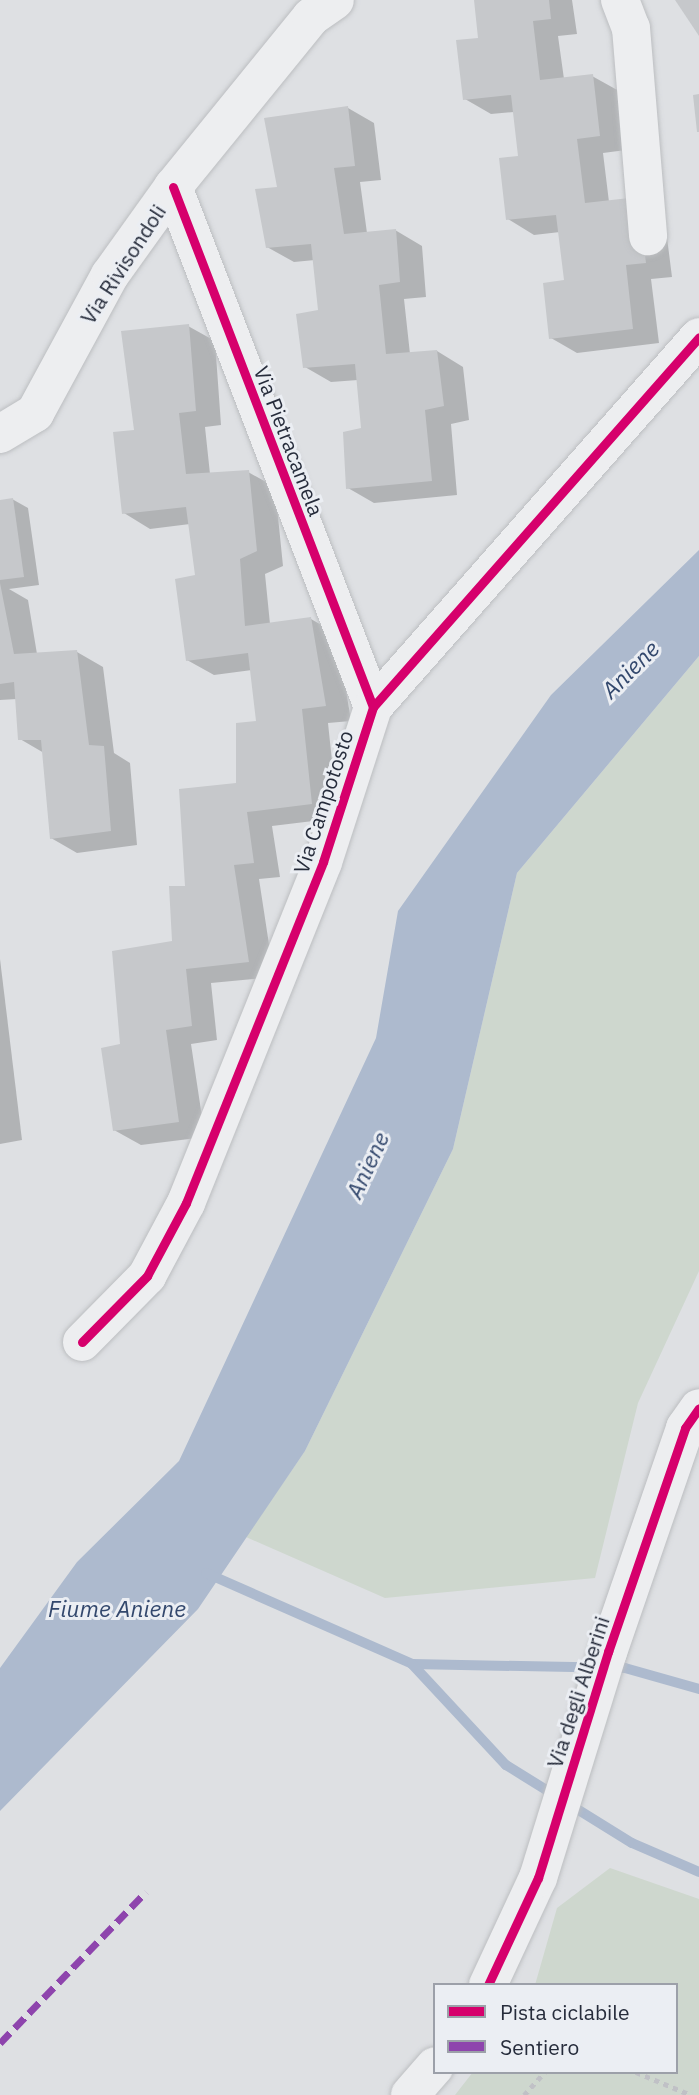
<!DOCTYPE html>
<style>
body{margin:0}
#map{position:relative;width:699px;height:2095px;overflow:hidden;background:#dee0e3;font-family:"IBM Plex Sans",sans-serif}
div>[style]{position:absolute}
.green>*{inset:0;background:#ced7ce}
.water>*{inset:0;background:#adbace}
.shadow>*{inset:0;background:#0003}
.stream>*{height:10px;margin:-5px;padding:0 5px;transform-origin:5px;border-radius:5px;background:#adbace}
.building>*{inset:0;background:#c6c8cb}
.path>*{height:4.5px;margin-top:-2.25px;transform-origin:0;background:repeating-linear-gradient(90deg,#c0c1c6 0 5px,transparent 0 10px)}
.roads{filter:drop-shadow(0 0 2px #bcbec1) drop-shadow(0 0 2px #bcbec1)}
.street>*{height:38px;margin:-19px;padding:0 19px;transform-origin:19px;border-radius:19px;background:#edeef0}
.quiet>*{height:7px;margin-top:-3.5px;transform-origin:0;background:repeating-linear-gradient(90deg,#8e44ad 0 14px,transparent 0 21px)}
.cycleway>*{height:9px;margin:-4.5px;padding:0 4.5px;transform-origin:4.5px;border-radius:4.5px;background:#d6006c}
span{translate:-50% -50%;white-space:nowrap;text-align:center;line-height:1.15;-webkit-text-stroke:6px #ebeef3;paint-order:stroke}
.street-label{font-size:21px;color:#262c3b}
.water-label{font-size:23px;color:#33486d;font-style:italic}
.legend{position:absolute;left:433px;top:1983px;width:245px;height:91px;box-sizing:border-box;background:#ebeef3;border:2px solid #9ca0a9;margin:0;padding:9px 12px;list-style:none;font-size:21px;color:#262c3b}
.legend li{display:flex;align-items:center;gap:14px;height:35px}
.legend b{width:35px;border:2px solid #9ca0a9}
</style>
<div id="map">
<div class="green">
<i style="clip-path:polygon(699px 656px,699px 1271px,638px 1403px,595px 1578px,385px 1598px,246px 1537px,305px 1451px,453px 1149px,517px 873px)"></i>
<i style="clip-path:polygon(610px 1868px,699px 1899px,699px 2095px,455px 2095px,473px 2072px,676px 2072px,676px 1985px,535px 1985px,557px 1908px)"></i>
</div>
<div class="water">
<i style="clip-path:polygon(699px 550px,699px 656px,517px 873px,453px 1149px,305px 1451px,198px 1609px,0 1811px,0 1668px,77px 1562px,179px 1461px,376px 1038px,398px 911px,551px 695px)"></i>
</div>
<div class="shadow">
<i style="clip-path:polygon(475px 0,572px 0,577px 34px,558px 36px,564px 79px,592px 76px,619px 91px,626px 150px,603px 153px,609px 202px,664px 214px,672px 277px,651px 279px,659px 343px,577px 353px,551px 338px,566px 282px,560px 232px,534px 235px,508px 219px,520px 157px,514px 112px,491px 114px,465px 99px,480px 39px)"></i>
<i style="clip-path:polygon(348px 108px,374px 123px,381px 180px,360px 182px,367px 233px,395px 230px,422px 246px,426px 297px,404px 299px,410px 354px,437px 351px,463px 367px,469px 420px,451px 424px,457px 495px,374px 503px,348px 488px,363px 429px,358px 380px,331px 382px,305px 367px,320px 311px,315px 260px,294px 262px,267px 247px,279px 188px)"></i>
<i style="clip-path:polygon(188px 326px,215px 341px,221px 425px,205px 427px,210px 474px,248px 472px,275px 487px,283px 566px,265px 574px,270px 624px,311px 619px,337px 634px,351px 721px,328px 723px,338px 818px,272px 826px,280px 877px,259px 879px,274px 977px,211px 983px,217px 1040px,191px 1044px,205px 1137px,141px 1145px,114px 1130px,122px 1045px,174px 943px,187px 888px,237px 784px,258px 722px,252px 670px,214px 675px,187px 660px,197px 576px,190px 524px,150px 529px,124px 513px,136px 432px)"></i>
<i style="clip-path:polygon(12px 499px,28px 508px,39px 585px,9px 589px,28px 600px,37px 654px,77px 652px,103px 667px,114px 753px,130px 763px,137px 845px,77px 853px,51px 838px,44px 753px,20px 739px,17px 699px,0 700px,0 501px)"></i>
<i style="clip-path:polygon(0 959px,22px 1140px,0 1144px)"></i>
</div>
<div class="stream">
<i style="left:206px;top:1573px;width:225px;rotate:23.8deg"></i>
<i style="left:412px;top:1664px;width:213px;rotate:1.1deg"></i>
<i style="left:625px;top:1668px;width:77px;rotate:15.8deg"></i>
<i style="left:412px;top:1664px;width:138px;rotate:47.1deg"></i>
<i style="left:506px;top:1765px;width:148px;rotate:31.8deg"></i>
<i style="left:632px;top:1843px;width:73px;rotate:23.4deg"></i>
</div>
<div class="building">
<i style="clip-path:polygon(474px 0,549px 0,551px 19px,533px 21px,540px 80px,593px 74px,600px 136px,577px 139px,585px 203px,638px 197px,646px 263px,626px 265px,633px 329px,549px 339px,543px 283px,564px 280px,556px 215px,506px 220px,499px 158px,518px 156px,511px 95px,463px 100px,456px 40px,478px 38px)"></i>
<i style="clip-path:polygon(675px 0,699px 0,699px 36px)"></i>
<i style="clip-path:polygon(699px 94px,699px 132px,697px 132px,693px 95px)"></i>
<i style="clip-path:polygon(348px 106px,355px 166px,334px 168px,344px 234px,396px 229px,400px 282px,379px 285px,386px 354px,437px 350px,444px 406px,425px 410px,432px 481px,346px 489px,343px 432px,361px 428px,355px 364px,303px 368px,296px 314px,318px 310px,311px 244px,266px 248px,255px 189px,277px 187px,264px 118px)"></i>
<i style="clip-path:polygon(189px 324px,196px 411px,179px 413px,186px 474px,249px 470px,257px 551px,240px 559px,245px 626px,311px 617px,326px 706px,302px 709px,312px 804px,247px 812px,254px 863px,234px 865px,249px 962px,186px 969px,192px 1026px,166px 1030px,179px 1122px,113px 1131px,101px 1048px,120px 1044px,112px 951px,172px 941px,169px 886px,185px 886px,179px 789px,236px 783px,236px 723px,256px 721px,248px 653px,186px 661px,175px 579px,195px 575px,186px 507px,122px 514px,113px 432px,134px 430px,121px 331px)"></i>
<i style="clip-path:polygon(13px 498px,24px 577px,0 580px,0 500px)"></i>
<i style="clip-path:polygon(0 583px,14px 654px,77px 650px,89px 745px,104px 746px,111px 831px,50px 839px,41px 740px,18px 740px,14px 682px,0 684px)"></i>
</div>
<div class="path">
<i style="left:636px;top:2072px;width:60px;rotate:22.7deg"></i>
<i style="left:524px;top:2095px;width:31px;rotate:-48deg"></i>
</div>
<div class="roads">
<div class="street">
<i style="left:620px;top:0;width:30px;rotate:69deg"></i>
<i style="left:631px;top:28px;width:209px;rotate:85.3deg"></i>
<i style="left:173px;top:187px;width:557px;rotate:68.96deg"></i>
<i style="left:0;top:434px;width:41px;rotate:-31deg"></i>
<i style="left:35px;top:413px;width:157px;rotate:-61.5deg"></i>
<i style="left:110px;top:275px;width:108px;rotate:-54.4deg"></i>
<i style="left:173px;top:187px;width:219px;rotate:-50.9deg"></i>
<i style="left:311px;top:17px;width:29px;rotate:-35deg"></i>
<i style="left:82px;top:1342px;width:93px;rotate:-45.4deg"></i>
<i style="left:147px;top:1276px;width:83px;rotate:-61.9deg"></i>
<i style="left:186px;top:1203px;width:367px;rotate:-68.1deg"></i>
<i style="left:323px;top:862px;width:163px;rotate:-72.1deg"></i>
<i style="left:373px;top:707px;width:493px;rotate:-48.6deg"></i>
<i style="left:488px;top:1985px;width:118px;rotate:-65deg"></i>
<i style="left:538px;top:1878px;width:237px;rotate:-72.8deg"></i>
<i style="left:608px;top:1652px;width:237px;rotate:-71deg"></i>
<i style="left:685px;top:1428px;width:24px;rotate:-55deg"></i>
<i style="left:410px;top:2095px;width:38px;rotate:-49deg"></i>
</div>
</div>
<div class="quiet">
<i style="left:0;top:2043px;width:210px;rotate:-46deg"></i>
</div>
<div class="cycleway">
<i style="left:173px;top:187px;width:557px;rotate:68.96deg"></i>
<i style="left:82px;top:1342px;width:93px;rotate:-45.4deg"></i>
<i style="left:147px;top:1276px;width:83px;rotate:-61.9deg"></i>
<i style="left:186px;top:1203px;width:367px;rotate:-68.1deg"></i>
<i style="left:323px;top:862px;width:163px;rotate:-72.1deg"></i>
<i style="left:373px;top:707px;width:493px;rotate:-48.6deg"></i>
<i style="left:488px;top:1985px;width:118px;rotate:-65deg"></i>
<i style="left:538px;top:1878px;width:237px;rotate:-72.8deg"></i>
<i style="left:608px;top:1652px;width:237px;rotate:-71deg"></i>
<i style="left:685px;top:1428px;width:24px;rotate:-55deg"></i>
</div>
<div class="street-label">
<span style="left:123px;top:264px;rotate:-57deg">Via Rivisondoli</span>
<span style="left:289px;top:441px;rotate:69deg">Via Pietracamela</span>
<span style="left:323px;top:802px;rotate:-72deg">Via Campotosto</span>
<span style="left:578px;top:1692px;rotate:-72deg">Via degli Alberini</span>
</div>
<div class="water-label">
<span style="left:630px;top:669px;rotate:-45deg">Aniene</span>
<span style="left:367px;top:1165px;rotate:-65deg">Aniene</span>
<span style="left:117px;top:1608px">Fiume Aniene</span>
</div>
<ul class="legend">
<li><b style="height:9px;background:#d6006c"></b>Pista ciclabile</li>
<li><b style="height:9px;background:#8e44ad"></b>Sentiero</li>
</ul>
</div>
